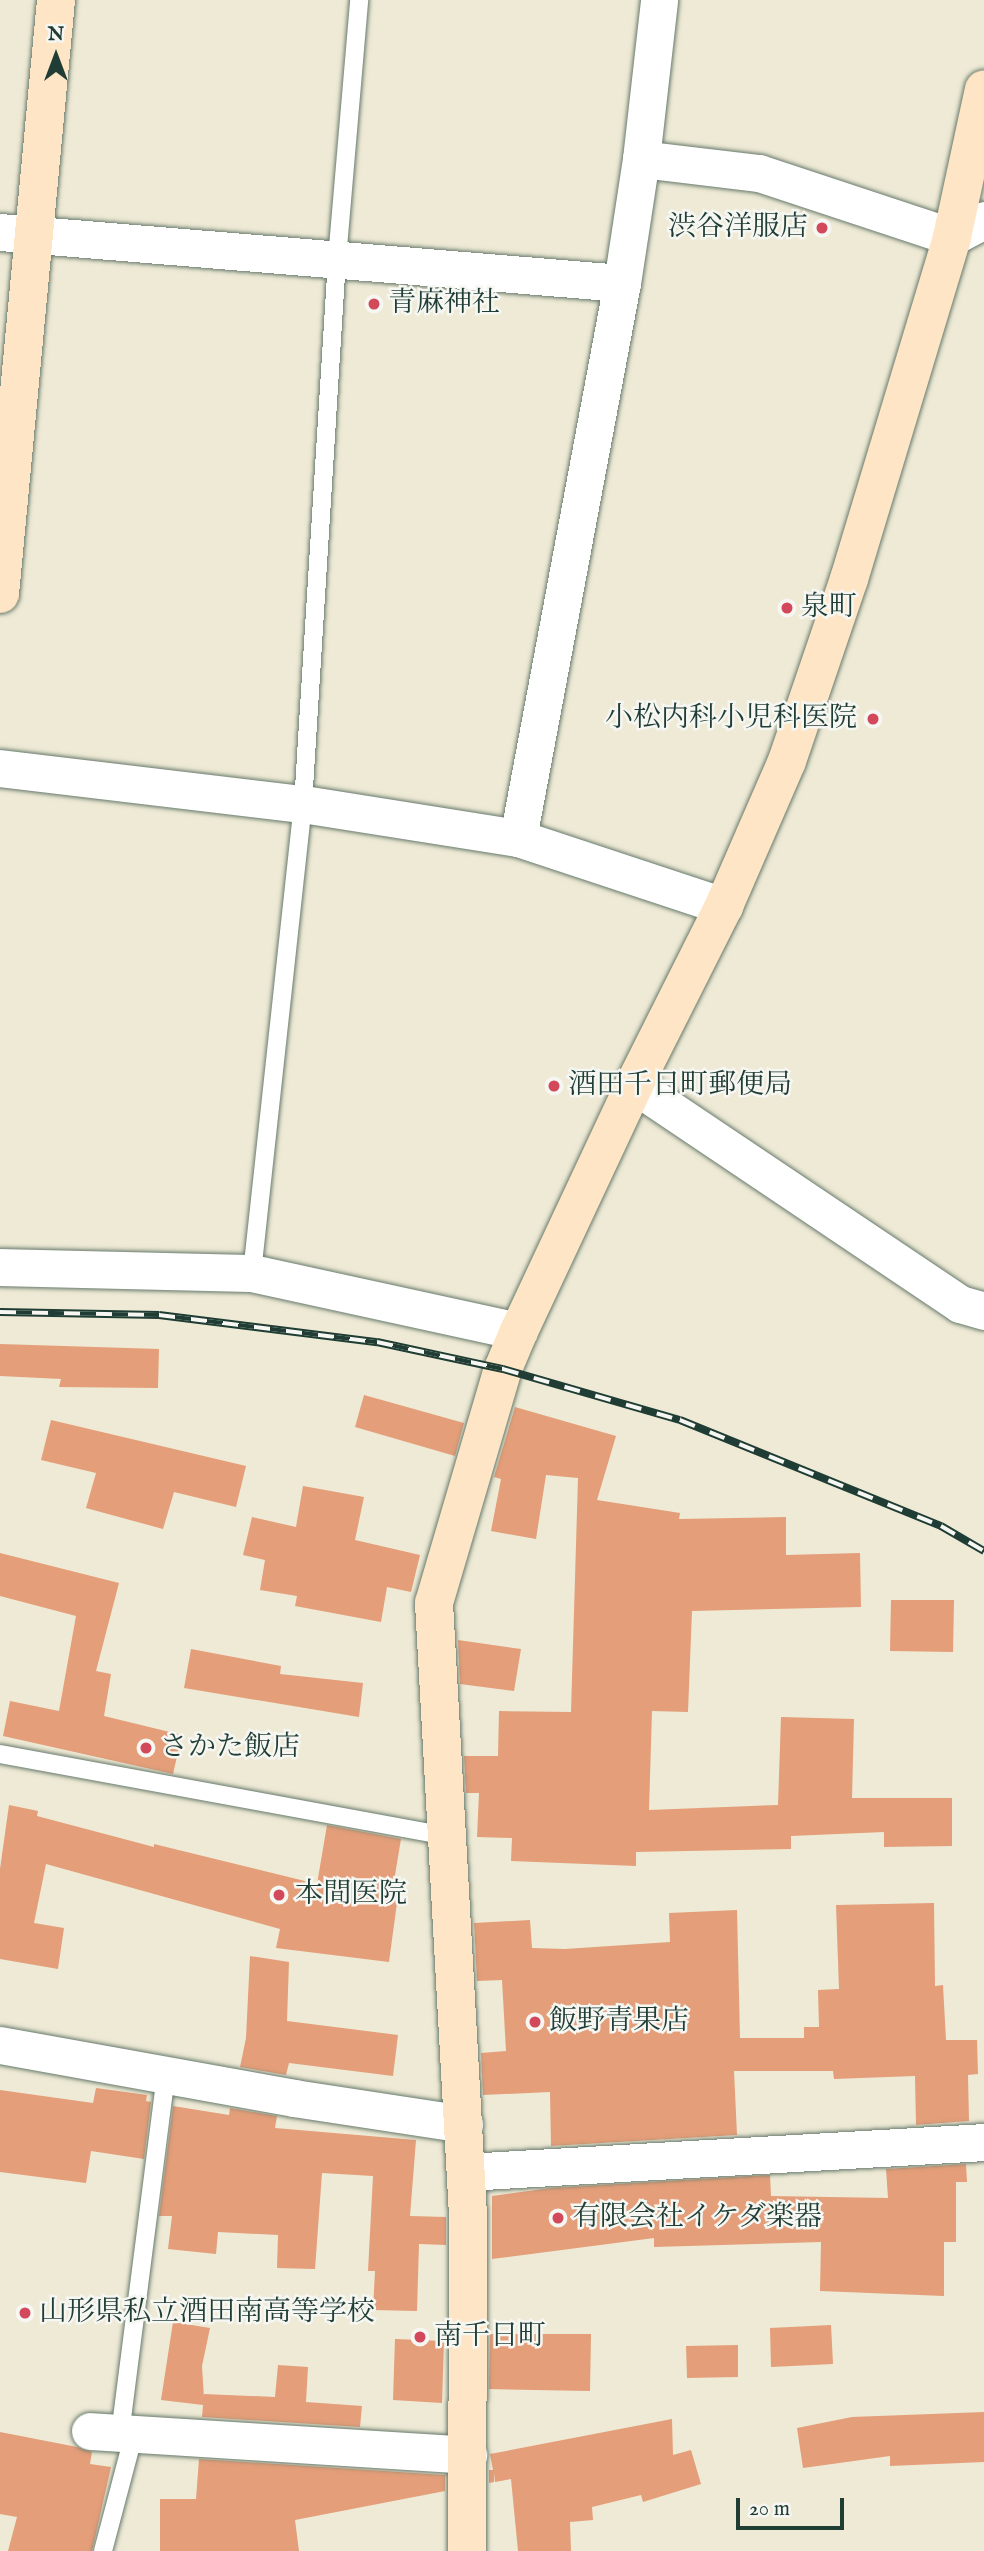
<!DOCTYPE html>
<meta charset="utf-8">
<style>
body{margin:0}
#map{position:relative;width:984px;height:2551px;overflow:hidden;background:#eeead5;font-family:"IM FELL English","Noto Serif JP",serif}
div>[style]{position:absolute}
.building>*{inset:0;background:#e49e79}
.roads{filter:drop-shadow(0 0 2px #677a6c) drop-shadow(0 0 2px #677a6c)}
.lane>*{height:18px;margin:-9px;padding:0 9px;transform-origin:9px;border-radius:9px;background:#fff}
.street>*{height:37px;margin:-18.5px;padding:0 18.5px;transform-origin:18.5px;border-radius:18.5px;background:#fff}
.secondary>*{height:38px;margin:-19px;padding:0 19px;transform-origin:19px;border-radius:19px;background:#fee5c5}
.rail>*{height:8px;margin-top:-4px;transform-origin:0;background:repeating-linear-gradient(90deg,#f6f6f2 0 16px,#1f3d34 0 32px);box-sizing:border-box;border-block:2px solid #1f3d34}
.dots>*{width:19px;height:19px;translate:-50% -50%;box-sizing:border-box;border:4px solid #f6f6f2;border-radius:50%}
span{translate:-50% -50%;white-space:nowrap;text-align:center;line-height:1.15;-webkit-text-stroke:5px #f6f6f2;paint-order:stroke}
.poi-label{font-size:28px;color:#1f3d34}
.right{translate:-100% -50%;text-align:right}
.left{translate:0 -50%;text-align:left}
.north{position:absolute;left:21px;top:21px;width:70px;height:70px;-webkit-text-stroke:5px #f6f6f2;paint-order:stroke;rotate:0deg;font-size:19px;font-weight:700;line-height:28px;text-align:center;color:#1f3d34}
.north::after{content:'';display:block;margin:auto;width:24px;height:32px;background:#1f3d34;clip-path:polygon(50% 0,100% 100%,50% 72%,0 100%)}
.scale{position:absolute;left:736px;top:2498px;width:108px;height:32px;box-sizing:border-box;border:4px solid #1f3d34;border-top:0;padding-left:9px;font-size:21px;line-height:24px;white-space:nowrap;color:#1f3d34;-webkit-text-stroke:5px #f6f6f2;paint-order:stroke}
</style>
<div id="map">
<div class="building">
<i style="clip-path:polygon(0 1344px,159px 1349px,158px 1388px,59px 1387px,61px 1379px,0 1376px)"></i>
<i style="clip-path:polygon(364px 1395px,464px 1423px,455px 1456px,355px 1427px)"></i>
<i style="clip-path:polygon(515px 1407px,616px 1436px,597px 1500px,680px 1513px,679px 1519px,786px 1517px,786px 1555px,860px 1553px,861px 1607px,692px 1611px,688px 1712px,652px 1711px,649px 1810px,778px 1805px,781px 1717px,854px 1719px,852px 1798px,952px 1798px,952px 1846px,884px 1847px,884px 1832px,791px 1836px,791px 1849px,636px 1852px,636px 1866px,511px 1861px,512px 1838px,477px 1837px,479px 1793px,466px 1793px,464px 1756px,498px 1756px,499px 1711px,571px 1712px,578px 1478px,546px 1475px,536px 1539px,491px 1531px,501px 1479px,494px 1477px)"></i>
<i style="clip-path:polygon(51px 1420px,246px 1466px,236px 1507px,174px 1492px,163px 1529px,86px 1508px,96px 1473px,41px 1460px)"></i>
<i style="clip-path:polygon(303px 1486px,364px 1497px,355px 1540px,420px 1555px,411px 1592px,387px 1587px,381px 1622px,295px 1606px,297px 1596px,260px 1590px,265px 1560px,243px 1555px,252px 1517px,296px 1527px)"></i>
<i style="clip-path:polygon(0 1553px,119px 1583px,96px 1671px,111px 1674px,104px 1716px,182px 1735px,173px 1774px,3px 1736px,10px 1701px,59px 1711px,76px 1616px,0 1596px)"></i>
<i style="clip-path:polygon(891px 1600px,954px 1600px,953px 1652px,890px 1651px)"></i>
<i style="clip-path:polygon(458px 1640px,521px 1649px,514px 1691px,460px 1684px)"></i>
<i style="clip-path:polygon(191px 1649px,281px 1666px,280px 1674px,363px 1683px,359px 1717px,184px 1688px)"></i>
<i style="clip-path:polygon(9px 1805px,38px 1811px,37px 1816px,154px 1847px,154px 1844px,317px 1884px,327px 1825px,401px 1839px,393px 1887px,399px 1888px,389px 1962px,276px 1948px,280px 1929px,46px 1864px,34px 1923px,64px 1928px,58px 1969px,0 1959px,0 1869px)"></i>
<i style="clip-path:polygon(934px 1903px,935px 1986px,943px 1985px,946px 2040px,977px 2040px,978px 2074px,968px 2075px,969px 2121px,916px 2125px,915px 2076px,834px 2079px,833px 2071px,734px 2071px,737px 2135px,551px 2146px,550px 2092px,483px 2095px,481px 2053px,506px 2051px,502px 1980px,477px 1981px,474px 1923px,530px 1920px,532px 1948px,565px 1949px,670px 1942px,669px 1913px,737px 1910px,740px 2038px,804px 2038px,804px 2027px,819px 2027px,818px 1990px,839px 1989px,836px 1905px)"></i>
<i style="clip-path:polygon(250px 1956px,289px 1962px,287px 2021px,398px 2035px,393px 2076px,289px 2063px,286px 2075px,240px 2067px,246px 2038px)"></i>
<i style="clip-path:polygon(96px 2088px,147px 2095px,146px 2101px,151px 2102px,144px 2159px,91px 2151px,86px 2183px,0 2172px,0 2090px,93px 2103px)"></i>
<i style="clip-path:polygon(173px 2106px,229px 2115px,230px 2108px,277px 2116px,275px 2128px,416px 2140px,410px 2216px,446px 2217px,446px 2245px,419px 2244px,417px 2311px,373px 2310px,375px 2271px,368px 2271px,373px 2176px,322px 2173px,315px 2269px,277px 2268px,278px 2235px,218px 2232px,216px 2254px,168px 2249px,172px 2216px,159px 2216px)"></i>
<i style="clip-path:polygon(966px 2164px,967px 2182px,956px 2182px,956px 2242px,944px 2242px,944px 2296px,820px 2291px,821px 2242px,654px 2247px,654px 2238px,492px 2259px,492px 2196px,551px 2188px,770px 2175px,771px 2196px,888px 2198px,886px 2169px)"></i>
<i style="clip-path:polygon(173px 2322px,210px 2328px,202px 2366px,204px 2398px,204px 2394px,275px 2397px,278px 2365px,308px 2367px,306px 2402px,362px 2406px,360px 2427px,202px 2417px,203px 2405px,161px 2400px)"></i>
<i style="clip-path:polygon(831px 2325px,833px 2364px,771px 2367px,770px 2328px)"></i>
<i style="clip-path:polygon(490px 2334px,591px 2334px,590px 2391px,489px 2389px)"></i>
<i style="clip-path:polygon(395px 2339px,444px 2341px,442px 2403px,393px 2400px)"></i>
<i style="clip-path:polygon(738px 2345px,738px 2377px,687px 2378px,686px 2346px)"></i>
<i style="clip-path:polygon(984px 2412px,984px 2462px,890px 2466px,890px 2456px,803px 2468px,797px 2428px,852px 2417px)"></i>
<i style="clip-path:polygon(672px 2419px,673px 2455px,691px 2450px,701px 2484px,643px 2502px,641px 2495px,592px 2507px,593px 2520px,570px 2522px,571px 2551px,518px 2551px,511px 2479px,495px 2482px,494px 2473px,494px 2482px,489px 2483px,489px 2470px,493px 2470px,490px 2454px)"></i>
<i style="clip-path:polygon(0 2432px,77px 2447px,92px 2452px,90px 2464px,111px 2467px,92px 2551px,8px 2551px,17px 2517px,0 2514px)"></i>
<i style="clip-path:polygon(199px 2459px,445px 2475px,445px 2491px,295px 2520px,299px 2551px,160px 2551px,160px 2499px,196px 2499px)"></i>
</div>
<div class="roads">
<div class="lane">
<i style="left:252px;top:1273px;width:472px;rotate:-83.8deg"></i>
<i style="left:303px;top:804px;width:546px;rotate:-86.43deg"></i>
<i style="left:337px;top:259px;width:260px;rotate:-85.1deg"></i>
<i style="left:0;top:1754px;width:455px;rotate:10.4deg"></i>
<i style="left:120px;top:2434px;width:364px;rotate:-82.7deg"></i>
<i style="left:103px;top:2551px;width:121px;rotate:-75.2deg"></i>
</div>
<div class="street">
<i style="left:641px;top:159px;width:119px;rotate:6.8deg"></i>
<i style="left:759px;top:173px;width:203px;rotate:18.3deg"></i>
<i style="left:952px;top:237px;width:36px;rotate:-28deg"></i>
<i style="left:0;top:232px;width:624px;rotate:4.69deg"></i>
<i style="left:0;top:768px;width:305px;rotate:6.8deg"></i>
<i style="left:303px;top:804px;width:218px;rotate:9deg"></i>
<i style="left:518px;top:838px;width:217px;rotate:18.3deg"></i>
<i style="left:518px;top:838px;width:565px;rotate:-79.39deg"></i>
<i style="left:622px;top:283px;width:125px;rotate:-81.3deg"></i>
<i style="left:641px;top:159px;width:160px;rotate:-83.5deg"></i>
<i style="left:634px;top:1085px;width:393px;rotate:33.9deg"></i>
<i style="left:960px;top:1304px;width:25px;rotate:16deg"></i>
<i style="left:0;top:1267px;width:252px;rotate:1.4deg"></i>
<i style="left:252px;top:1273px;width:273px;rotate:12.3deg"></i>
<i style="left:0;top:2045px;width:299px;rotate:10.2deg"></i>
<i style="left:294px;top:2098px;width:172px;rotate:8.7deg"></i>
<i style="left:466px;top:2172px;width:519px;rotate:-3.31deg"></i>
<i style="left:90px;top:2431px;width:379px;rotate:3.6deg"></i>
</div>
<div class="secondary">
<i style="left:0;top:594px;width:597px;rotate:-84.61deg"></i>
<i style="left:467px;top:2551px;width:336px;rotate:-89.8deg"></i>
<i style="left:468px;top:2215px;width:613px;rotate:-93.18deg"></i>
<i style="left:434px;top:1603px;width:244px;rotate:-73.6deg"></i>
<i style="left:503px;top:1369px;width:41px;rotate:-67.2deg"></i>
<i style="left:519px;top:1331px;width:272px;rotate:-64.9deg"></i>
<i style="left:634px;top:1085px;width:200px;rotate:-63.3deg"></i>
<i style="left:724px;top:906px;width:158px;rotate:-66.5deg"></i>
<i style="left:787px;top:761px;width:192px;rotate:-71.2deg"></i>
<i style="left:849px;top:579px;width:357px;rotate:-73.2deg"></i>
<i style="left:952px;top:237px;width:151px;rotate:-77.8deg"></i>
</div>
</div>
<div class="rail">
<i style="left:0;top:1312px;width:159px;rotate:1.1deg"></i>
<i style="left:159px;top:1315px;width:220px;rotate:7.1deg"></i>
<i style="left:377px;top:1342px;width:129px;rotate:12.1deg"></i>
<i style="left:503px;top:1369px;width:184px;rotate:16.1deg"></i>
<i style="left:680px;top:1420px;width:282px;rotate:22.1deg"></i>
<i style="left:941px;top:1526px;width:50px;rotate:30.2deg"></i>
</div>
<div class="dots">
<i style="left:822px;top:228px;background:#d1495b"></i>
<i style="left:374px;top:304px;background:#d1495b"></i>
<i style="left:787px;top:608px;background:#d1495b"></i>
<i style="left:873px;top:719px;background:#d1495b"></i>
<i style="left:554px;top:1086px;background:#d1495b"></i>
<i style="left:146px;top:1748px;background:#d1495b"></i>
<i style="left:279px;top:1895px;background:#d1495b"></i>
<i style="left:535px;top:2022px;background:#d1495b"></i>
<i style="left:558px;top:2218px;background:#d1495b"></i>
<i style="left:25px;top:2313px;background:#d1495b"></i>
<i style="left:420px;top:2337px;background:#d1495b"></i>
</div>
<div class="poi-label">
<span class="right" style="left:808px;top:228px">渋谷洋服店</span>
<span class="left" style="left:388px;top:304px">青麻神社</span>
<span class="left" style="left:801px;top:608px">泉町</span>
<span class="right" style="left:857px;top:719px">小松内科小児科医院</span>
<span class="left" style="left:568px;top:1086px">酒田千日町郵便局</span>
<span class="left" style="left:160px;top:1748px">さかた飯店</span>
<span class="left" style="left:295px;top:1895px">本間医院</span>
<span class="left" style="left:549px;top:2022px">飯野青果店</span>
<span class="left" style="left:572px;top:2218px">有限会社イケダ楽器</span>
<span class="left" style="left:39px;top:2313px">山形県私立酒田南高等学校</span>
<span class="left" style="left:434px;top:2337px">南千日町</span>
</div>
<div class="north">N</div>
<div class="scale">20 m</div>
</div>
